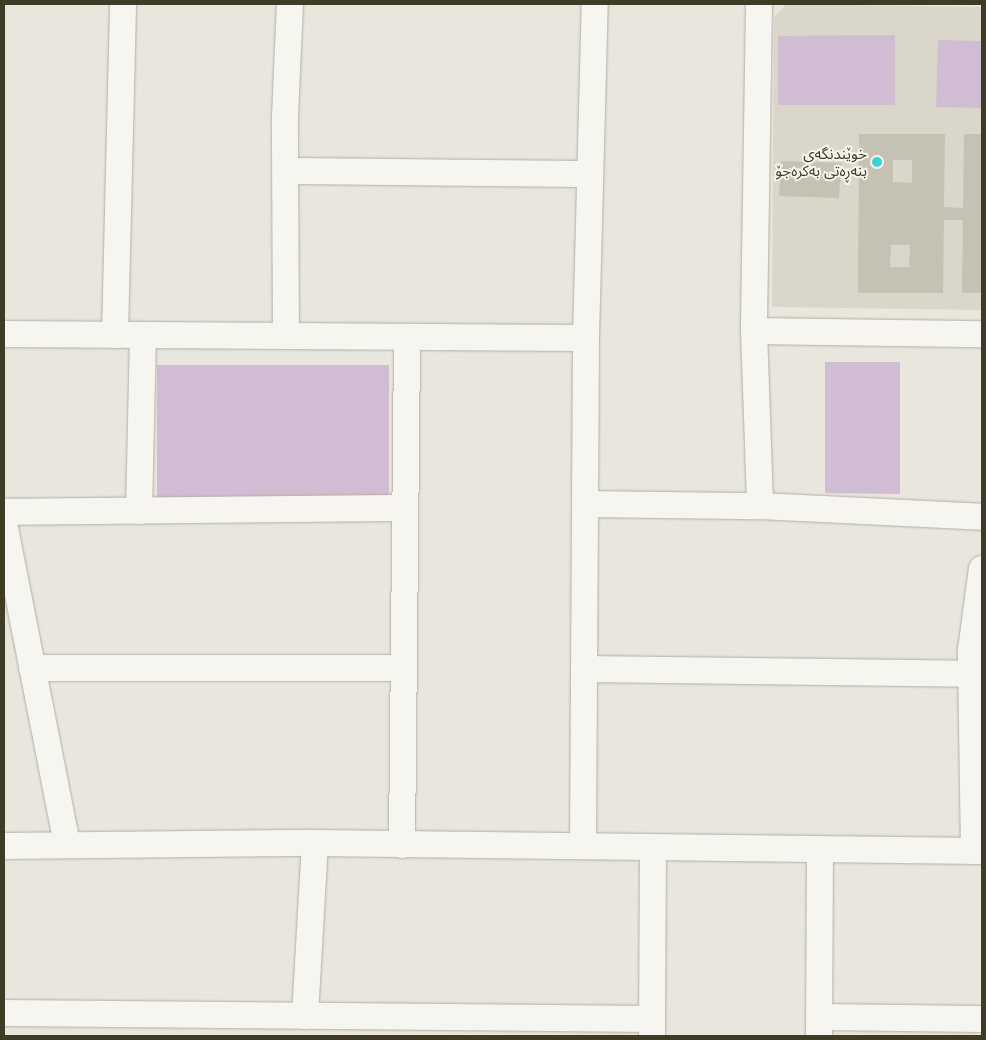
<!DOCTYPE html>
<meta charset="utf-8">
<style>
body{margin:0}
#map{position:relative;width:986px;height:1040px;overflow:hidden;background:#e8e6dd;font-family:"Open Sans","Noto Sans Arabic",sans-serif}
div>[style]{position:absolute}
.built>*{inset:0;background:#dad7ca}
.green>*{inset:0;background:#d1bdd3}
.building>*{inset:0;background:#c5c2b3}
.roads{filter:drop-shadow(0 0 1px #b2afa2) drop-shadow(0 0 1px #b2afa2)}
.street>*{height:26px;margin:-13px;padding:0 13px;transform-origin:13px;border-radius:13px;background:#f6f5f0}
.dots>*{width:14px;height:14px;translate:-50% -50%;box-sizing:border-box;border:2px solid #f6f3ec;border-radius:50%}
span{translate:-50% -50%;white-space:nowrap;text-align:center;line-height:1.15;-webkit-text-stroke:4px #f6f3ec;paint-order:stroke}
.poi-label{font-size:15px;color:#403b25}
.right{translate:-100% -50%;text-align:right}
.frame{position:absolute;inset:0;border:5px solid #403b25;pointer-events:none}
</style>
<div id="map">
<div class="built">
<i style="clip-path:polygon(786px 4px,982px 7px,982px 310px,772px 307px,774px 17px)"></i>
</div>
<div class="green">
<i style="clip-path:polygon(895px 35px,895px 105px,778px 105px,778px 36px)"></i>
<i style="clip-path:polygon(938px 40px,982px 41px,982px 108px,936px 107px)"></i>
<i style="clip-path:polygon(825px 362px,900px 362px,900px 494px,825px 493px)"></i>
<i style="clip-path:polygon(157px 365px,389px 365px,389px 498px,157px 498px)"></i>
</div>
<div class="building">
<i style="clip-path:polygon(evenodd,859px 134px,945px 134px,944px 207px,963px 208px,964px 134px,982px 134px,982px 293px,962px 293px,963px 220px,944px 220px,943px 293px,858px 293px,859px 134px,893px 160px,912px 160px,912px 183px,893px 182px,893px 160px,859px 134px,891px 245px,910px 245px,909px 267px,890px 267px,891px 245px)"></i>
<i style="clip-path:polygon(781px 161px,841px 163px,839px 198px,779px 196px)"></i>
</div>
<div class="roads">
<div class="street">
<i style="left:759px;top:4px;width:327px;rotate:90.9deg"></i>
<i style="left:754px;top:331px;width:175px;rotate:88deg"></i>
<i style="left:286px;top:171px;width:304px;rotate:0.6deg"></i>
<i style="left:754px;top:331px;width:228px;rotate:0.8deg"></i>
<i style="left:4px;top:334px;width:582px;rotate:0.39deg"></i>
<i style="left:115px;top:335px;width:331px;rotate:-88.6deg"></i>
<i style="left:286px;top:336px;width:219px;rotate:-90.3deg"></i>
<i style="left:285px;top:117px;width:113px;rotate:-87.5deg"></i>
<i style="left:585px;top:504px;width:175px;rotate:0.7deg"></i>
<i style="left:760px;top:506px;width:222px;rotate:2.8deg"></i>
<i style="left:139px;top:511px;width:176px;rotate:-88.7deg"></i>
<i style="left:4px;top:512px;width:401px;rotate:-0.6deg"></i>
<i style="left:4px;top:523px;width:327px;rotate:78.9deg"></i>
<i style="left:32px;top:668px;width:372px"></i>
<i style="left:584px;top:669px;width:387px;rotate:0.7deg"></i>
<i style="left:402px;top:845px;width:506px;rotate:-89.43deg"></i>
<i style="left:4px;top:846px;width:311px;rotate:-0.6deg"></i>
<i style="left:315px;top:843px;width:667px;rotate:0.69deg"></i>
<i style="left:583px;top:846px;width:508px;rotate:-89.66deg"></i>
<i style="left:586px;top:338px;width:334px;rotate:-88.5deg"></i>
<i style="left:974px;top:851px;width:201px;rotate:-90.9deg"></i>
<i style="left:971px;top:650px;width:82px;rotate:-82.3deg"></i>
<i style="left:4px;top:1013px;width:648px;rotate:0.53deg"></i>
<i style="left:305px;top:1016px;width:173px;rotate:-86.7deg"></i>
<i style="left:820px;top:1017px;width:162px;rotate:0.7deg"></i>
<i style="left:652px;top:1036px;width:189px;rotate:-89.7deg"></i>
<i style="left:819px;top:1036px;width:187px;rotate:-89.7deg"></i>
</div>
</div>
<div class="dots">
<i style="left:877px;top:162px;background:#36d3d8"></i>
</div>
<div class="poi-label">
<span class="right" style="left:867px;top:162px">خوێندنگەی<br>بنەڕەتی بەکرەجۆ</span>
</div>
<div class="frame"></div>
</div>
